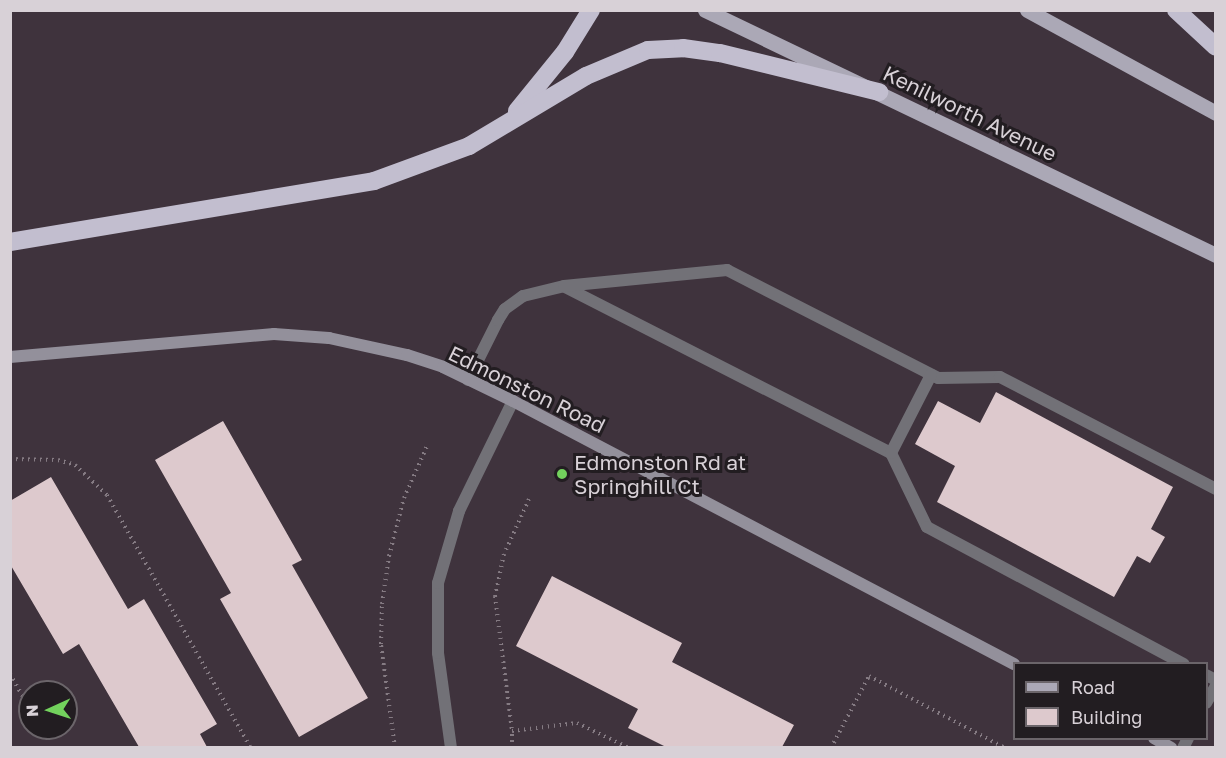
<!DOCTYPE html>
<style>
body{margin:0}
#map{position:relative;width:1226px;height:758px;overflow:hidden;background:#3f333d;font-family:"Golos Text",sans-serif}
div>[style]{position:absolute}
.building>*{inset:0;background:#ddc9cd}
.path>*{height:4px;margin-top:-2px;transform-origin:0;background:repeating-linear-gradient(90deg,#857b83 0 1.5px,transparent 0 6px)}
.lane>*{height:12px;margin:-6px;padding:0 6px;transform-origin:6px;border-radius:6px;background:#727177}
.street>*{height:12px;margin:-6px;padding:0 6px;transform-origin:6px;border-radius:6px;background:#727177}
.secondary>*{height:12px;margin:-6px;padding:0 6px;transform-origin:6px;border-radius:6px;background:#93909b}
.primary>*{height:15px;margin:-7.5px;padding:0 7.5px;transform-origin:7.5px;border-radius:7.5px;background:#aba8b6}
.highway>*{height:18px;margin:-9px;padding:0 9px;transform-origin:9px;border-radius:9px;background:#c2becf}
.dots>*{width:16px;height:16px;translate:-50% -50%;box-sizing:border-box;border:3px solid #221d21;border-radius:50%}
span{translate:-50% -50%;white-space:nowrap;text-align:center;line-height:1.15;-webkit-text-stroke:6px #221d21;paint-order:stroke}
.street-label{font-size:21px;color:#d8d1d7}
.poi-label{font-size:21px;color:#d8d1d7}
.left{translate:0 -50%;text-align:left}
.frame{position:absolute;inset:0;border:12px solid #d8d1d7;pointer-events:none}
.legend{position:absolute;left:1013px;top:662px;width:195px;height:78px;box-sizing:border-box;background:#221d21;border:2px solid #6b656a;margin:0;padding:8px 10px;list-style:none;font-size:18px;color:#d8d1d7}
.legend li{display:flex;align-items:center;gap:12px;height:30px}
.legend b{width:30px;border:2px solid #6b656a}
.north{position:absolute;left:18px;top:680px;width:60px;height:60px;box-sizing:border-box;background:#221d21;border:2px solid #6b656a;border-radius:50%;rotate:267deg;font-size:16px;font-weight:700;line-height:24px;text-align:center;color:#d8d1d7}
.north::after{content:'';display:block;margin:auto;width:21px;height:27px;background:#73d25d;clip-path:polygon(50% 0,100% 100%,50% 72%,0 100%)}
</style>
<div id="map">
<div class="building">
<i style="clip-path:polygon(996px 392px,1173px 487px,1151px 529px,1165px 537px,1150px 563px,1137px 556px,1114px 597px,937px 502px,955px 466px,915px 444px,938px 401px,980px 423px)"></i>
<i style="clip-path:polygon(223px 421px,302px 560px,292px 565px,368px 698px,299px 737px,220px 599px,231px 593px,155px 460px)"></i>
<i style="clip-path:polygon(51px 477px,128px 609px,144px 599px,217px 724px,200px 734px,207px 747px,139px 747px,79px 644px,63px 654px,10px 564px,10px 501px)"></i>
<i style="clip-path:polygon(552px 576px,682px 643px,672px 662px,794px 725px,782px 747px,666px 747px,628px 728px,638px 709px,516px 646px)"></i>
</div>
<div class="path">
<i style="left:10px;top:459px;width:48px;rotate:1.2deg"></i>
<i style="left:58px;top:460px;width:18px;rotate:16deg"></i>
<i style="left:75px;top:465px;width:44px;rotate:43.2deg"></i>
<i style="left:107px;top:495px;width:291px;rotate:60.4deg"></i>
<i style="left:529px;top:499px;width:60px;rotate:114.4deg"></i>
<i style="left:504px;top:554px;width:43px;rotate:102.1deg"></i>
<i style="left:495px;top:596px;width:136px;rotate:82.8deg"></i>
<i style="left:512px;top:731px;width:65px;rotate:-7deg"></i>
<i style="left:577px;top:723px;width:58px;rotate:25.7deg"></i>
<i style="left:10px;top:674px;width:40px;rotate:60.3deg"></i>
<i style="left:41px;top:728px;width:17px;rotate:59deg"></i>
<i style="left:395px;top:748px;width:105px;rotate:-97.7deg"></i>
<i style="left:381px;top:644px;width:40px;rotate:-88.6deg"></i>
<i style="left:382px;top:604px;width:49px;rotate:-81.7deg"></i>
<i style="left:389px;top:556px;width:60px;rotate:-75.5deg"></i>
<i style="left:404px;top:498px;width:57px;rotate:-66.1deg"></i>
<i style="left:512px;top:748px;width:17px;rotate:-90deg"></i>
<i style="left:831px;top:748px;width:81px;rotate:-62.2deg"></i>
<i style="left:869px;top:676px;width:154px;rotate:27.9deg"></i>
</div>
<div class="lane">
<i style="left:565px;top:287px;width:366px;rotate:27deg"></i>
<i style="left:891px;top:453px;width:82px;rotate:64.1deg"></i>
<i style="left:927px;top:527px;width:291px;rotate:28.1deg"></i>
<i style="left:468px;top:380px;width:67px;rotate:-63.4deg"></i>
<i style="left:498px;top:320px;width:13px;rotate:-58deg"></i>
<i style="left:505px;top:309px;width:22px;rotate:-36deg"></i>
<i style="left:523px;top:296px;width:42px;rotate:-13.7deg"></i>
<i style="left:564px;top:286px;width:164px;rotate:-5.6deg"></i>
<i style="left:727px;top:270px;width:237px;rotate:27.1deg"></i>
<i style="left:938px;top:378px;width:62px;rotate:-0.9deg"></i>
<i style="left:1000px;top:377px;width:243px;rotate:27.4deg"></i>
<i style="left:891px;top:453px;width:88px;rotate:-62.9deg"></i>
<i style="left:1206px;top:675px;width:11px;rotate:27deg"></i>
<i style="left:1206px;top:703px;width:20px;rotate:-60deg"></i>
<i style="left:1183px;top:748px;width:11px;rotate:-63deg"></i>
</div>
<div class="street">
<i style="left:451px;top:748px;width:96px;rotate:-97.8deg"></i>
<i style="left:438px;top:653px;width:70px;rotate:-90deg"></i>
<i style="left:438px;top:583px;width:75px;rotate:-73.7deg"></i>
<i style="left:459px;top:511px;width:123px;rotate:-63.9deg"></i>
</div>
<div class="secondary">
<i style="left:10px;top:357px;width:265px;rotate:-5deg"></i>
<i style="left:274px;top:334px;width:55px;rotate:4.2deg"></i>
<i style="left:329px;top:338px;width:80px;rotate:12.3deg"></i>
<i style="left:407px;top:355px;width:38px;rotate:18deg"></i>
<i style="left:443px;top:367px;width:78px;rotate:25.9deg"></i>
<i style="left:513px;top:401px;width:566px;rotate:27.7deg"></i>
<i style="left:1154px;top:738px;width:20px;rotate:30deg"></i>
</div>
<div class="primary">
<i style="left:705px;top:10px;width:567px;rotate:25.62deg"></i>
<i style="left:1027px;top:10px;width:215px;rotate:28.6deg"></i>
</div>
<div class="highway">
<i style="left:1176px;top:10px;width:54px;rotate:42.8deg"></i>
<i style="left:517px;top:111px;width:76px;rotate:-50.9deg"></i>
<i style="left:565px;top:52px;width:49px;rotate:-58.2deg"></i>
<i style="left:10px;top:242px;width:369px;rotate:-9.5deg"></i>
<i style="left:374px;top:181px;width:101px;rotate:-20.2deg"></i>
<i style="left:469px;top:146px;width:136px;rotate:-30.9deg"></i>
<i style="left:586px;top:76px;width:67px;rotate:-22.8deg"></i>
<i style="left:648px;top:50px;width:35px;rotate:-3deg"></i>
<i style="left:683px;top:48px;width:37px;rotate:8deg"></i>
<i style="left:720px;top:53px;width:164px;rotate:13.8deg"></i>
</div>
<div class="dots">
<i style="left:562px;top:474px;background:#73d25d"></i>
</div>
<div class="street-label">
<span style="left:970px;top:113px;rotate:26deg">Kenilworth Avenue</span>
<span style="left:527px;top:389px;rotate:26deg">Edmonston Road</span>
</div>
<div class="poi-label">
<span class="left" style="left:574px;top:474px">Edmonston Rd at<br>Springhill Ct</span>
</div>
<div class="frame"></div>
<ul class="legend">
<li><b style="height:8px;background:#aba8b6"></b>Road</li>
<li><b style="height:16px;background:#ddc9cd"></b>Building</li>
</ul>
<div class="north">N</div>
</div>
